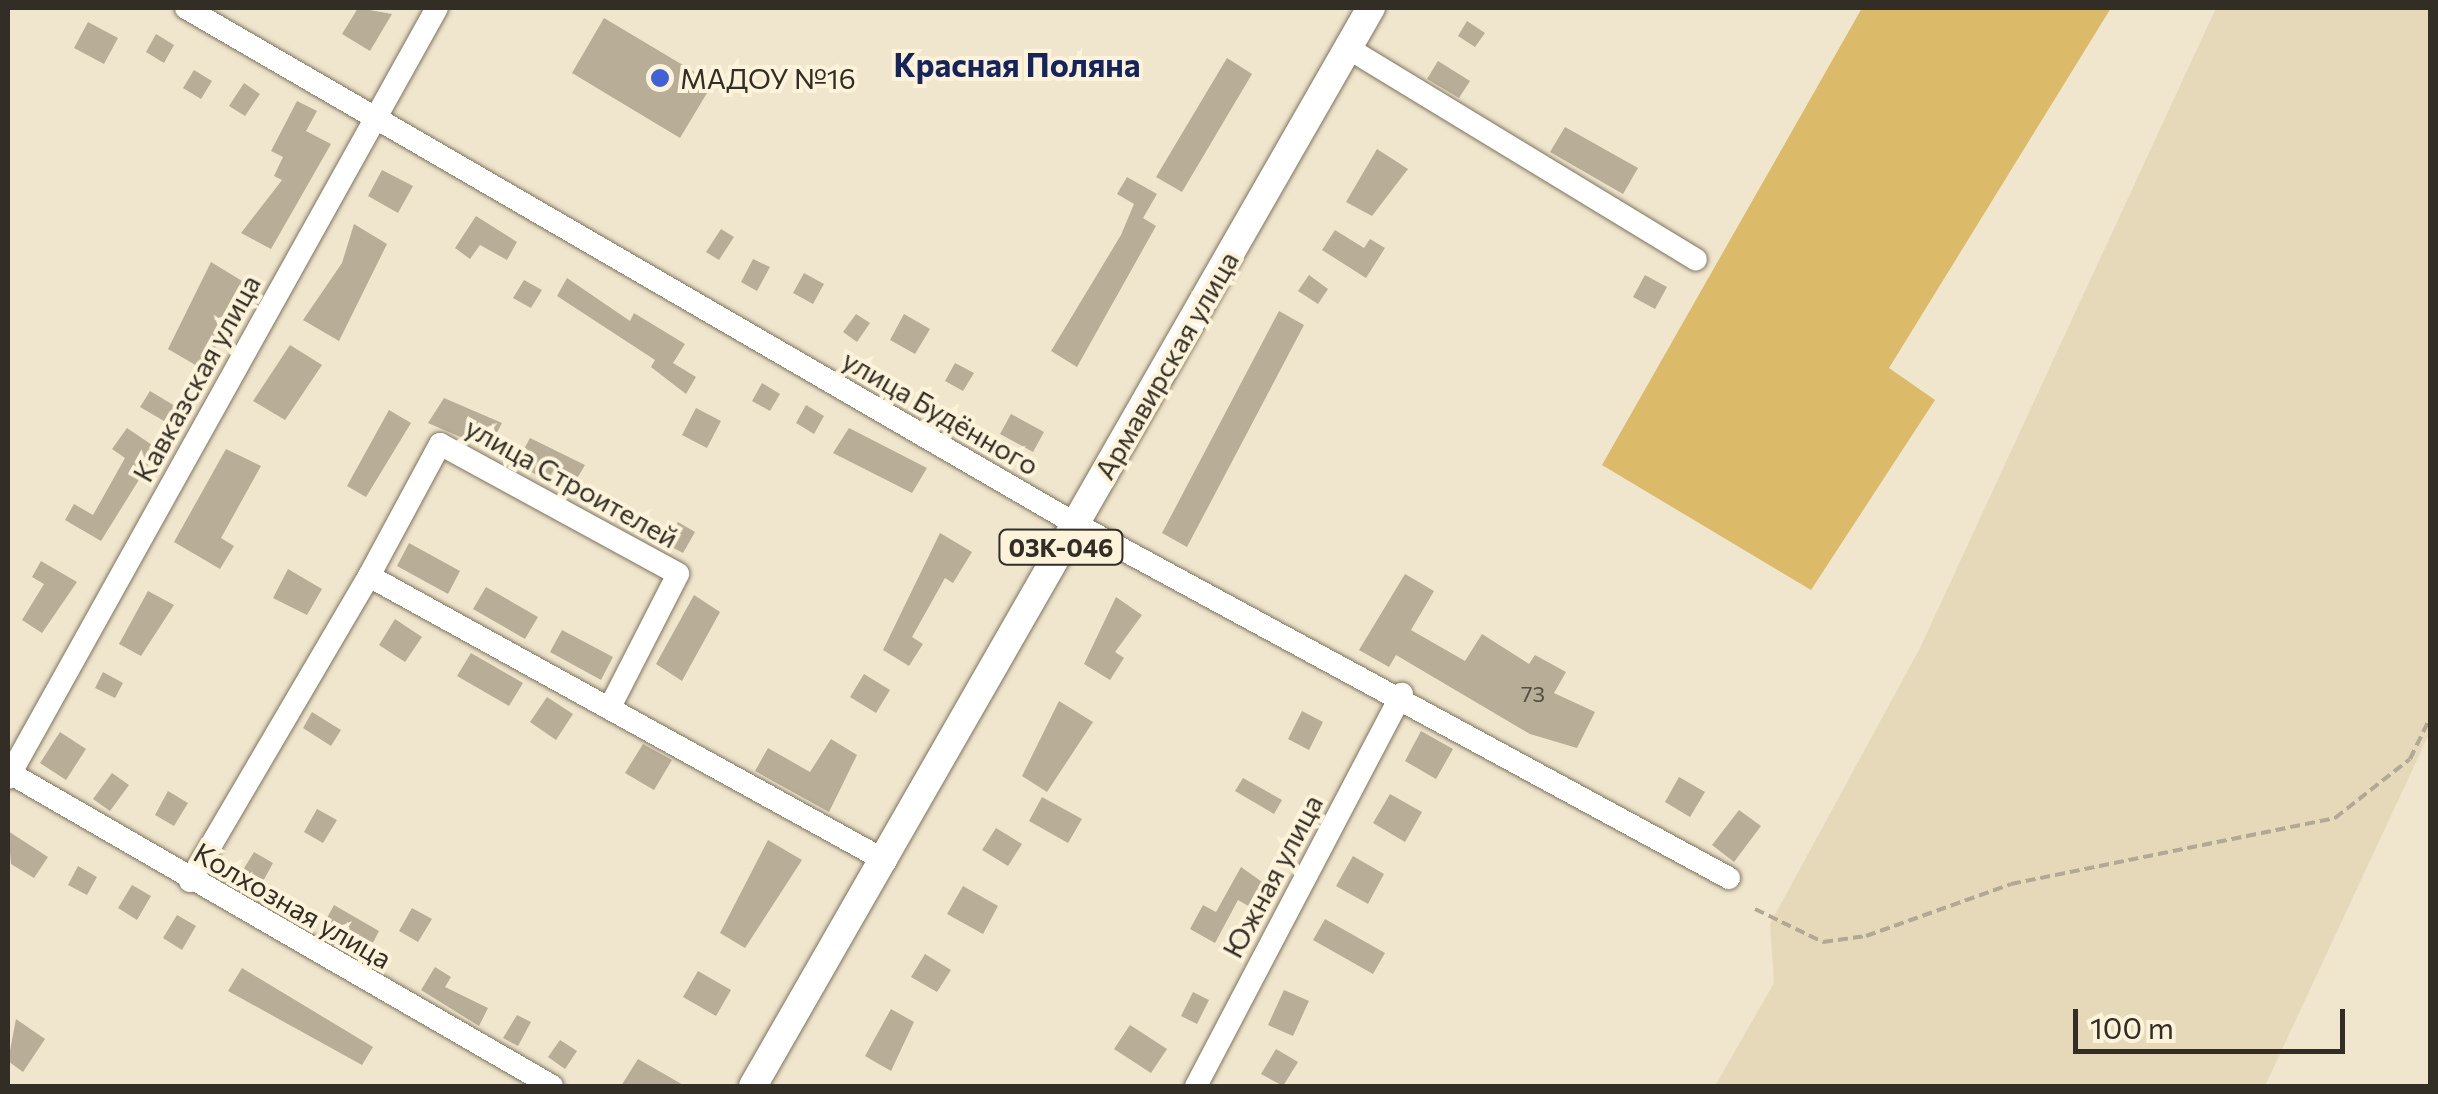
<!DOCTYPE html>
<meta charset="utf-8">
<style>
body{margin:0}
#map{position:relative;width:2438px;height:1094px;overflow:hidden;background:#f0e5cd;font-family:Commissioner,sans-serif}
div>[style]{position:absolute}
.built>*{inset:0;background:#e6d9ba}
.green>*{inset:0;background:#dbba6a}
.building>*{inset:0;background:#b8ae97}
.path>*{height:4px;margin-top:-2px;transform-origin:0;background:repeating-linear-gradient(90deg,#b1a895 0 10px,transparent 0 15px)}
.roads{filter:drop-shadow(0 0 2px #7e745e) drop-shadow(0 0 2px #7e745e)}
.minor>*{height:22px;margin:-11px;padding:0 11px;transform-origin:11px;border-radius:11px;background:#fff}
.major>*{height:28px;margin:-14px;padding:0 14px;transform-origin:14px;border-radius:14px;background:#fff}
.dots>*{width:28px;height:28px;translate:-50% -50%;box-sizing:border-box;border:5px solid #fdf3da;border-radius:50%}
span{translate:-50% -50%;white-space:nowrap;text-align:center;line-height:1.15;-webkit-text-stroke:8px #fdf3da;paint-order:stroke}
.number-label{font-size:22px;color:#544e42}
.number-label span{-webkit-text-stroke-width:0}
.shield-label span{padding:2px 8px;background:#fdf3da;border:2px solid;border-radius:8px;-webkit-text-stroke-width:0}
.shield-label{font-size:25px;color:#322e25;font-weight:700}
.poi-label{font-size:28px;color:#322e25}
.left{translate:0 -50%;text-align:left}
.street-label{font-size:28px;color:#322e25}
.quarter-label{font-size:32px;color:#15245b;font-weight:700}
.frame{position:absolute;inset:0;border:10px solid #322e25;pointer-events:none}
.scale{position:absolute;left:2073px;top:1009px;width:272px;height:45px;box-sizing:border-box;border:5px solid #322e25;border-top:0;padding-left:12px;font-size:30px;line-height:35px;white-space:nowrap;color:#322e25;-webkit-text-stroke:8px #fdf3da;paint-order:stroke}
</style>
<div id="map">
<div class="built">
<i style="clip-path:polygon(2216px 8px,2430px 8px,2430px 732px,2265px 1086px,1715px 1086px,1774px 983px,1770px 924px,1920px 648px)"></i>
</div>
<div class="green">
<i style="clip-path:polygon(1862px 8px,2111px 8px,1889px 368px,1935px 400px,1811px 590px,1602px 465px)"></i>
</div>
<div class="building">
<i style="clip-path:polygon(358px 8px,392px 14px,370px 51px,342px 34px)"></i>
<i style="clip-path:polygon(604px 18px,713px 83px,680px 138px,572px 73px)"></i>
<i style="clip-path:polygon(1467px 21px,1485px 33px,1475px 47px,1458px 36px)"></i>
<i style="clip-path:polygon(88px 22px,118px 38px,104px 64px,74px 48px)"></i>
<i style="clip-path:polygon(156px 34px,174px 45px,164px 63px,146px 52px)"></i>
<i style="clip-path:polygon(1227px 58px,1252px 74px,1182px 192px,1156px 177px)"></i>
<i style="clip-path:polygon(1438px 61px,1470px 81px,1459px 98px,1427px 79px)"></i>
<i style="clip-path:polygon(194px 70px,212px 81px,201px 99px,183px 88px)"></i>
<i style="clip-path:polygon(244px 83px,260px 94px,245px 116px,229px 106px)"></i>
<i style="clip-path:polygon(297px 101px,317px 111px,306px 131px,331px 144px,271px 249px,241px 233px,282px 180px,274px 176px,283px 157px,271px 151px)"></i>
<i style="clip-path:polygon(1565px 127px,1638px 168px,1623px 194px,1550px 152px)"></i>
<i style="clip-path:polygon(1377px 149px,1408px 169px,1372px 216px,1346px 202px)"></i>
<i style="clip-path:polygon(382px 170px,413px 186px,398px 213px,368px 196px)"></i>
<i style="clip-path:polygon(1127px 177px,1157px 194px,1143px 218px,1156px 226px,1077px 367px,1051px 351px,1121px 235px,1134px 204px,1117px 194px)"></i>
<i style="clip-path:polygon(476px 216px,517px 242px,507px 260px,480px 245px,470px 259px,455px 248px)"></i>
<i style="clip-path:polygon(354px 224px,387px 244px,339px 341px,303px 320px,342px 263px)"></i>
<i style="clip-path:polygon(721px 229px,734px 237px,719px 260px,706px 252px)"></i>
<i style="clip-path:polygon(1335px 230px,1364px 248px,1370px 239px,1385px 248px,1366px 278px,1322px 250px)"></i>
<i style="clip-path:polygon(753px 259px,770px 267px,757px 291px,741px 282px)"></i>
<i style="clip-path:polygon(211px 262px,247px 284px,204px 370px,168px 349px)"></i>
<i style="clip-path:polygon(804px 273px,824px 284px,813px 304px,793px 293px)"></i>
<i style="clip-path:polygon(1309px 275px,1328px 289px,1318px 304px,1298px 291px)"></i>
<i style="clip-path:polygon(1645px 275px,1667px 287px,1655px 309px,1633px 297px)"></i>
<i style="clip-path:polygon(567px 278px,630px 321px,634px 313px,685px 344px,673px 363px,696px 377px,686px 394px,651px 367px,655px 360px,557px 296px)"></i>
<i style="clip-path:polygon(524px 280px,542px 290px,531px 308px,513px 298px)"></i>
<i style="clip-path:polygon(1279px 311px,1304px 325px,1187px 547px,1162px 533px)"></i>
<i style="clip-path:polygon(856px 314px,870px 323px,857px 342px,843px 332px)"></i>
<i style="clip-path:polygon(904px 314px,930px 329px,915px 354px,890px 340px)"></i>
<i style="clip-path:polygon(290px 345px,322px 365px,285px 420px,253px 401px)"></i>
<i style="clip-path:polygon(955px 363px,974px 373px,963px 391px,945px 381px)"></i>
<i style="clip-path:polygon(762px 383px,780px 394px,770px 411px,752px 401px)"></i>
<i style="clip-path:polygon(150px 391px,185px 412px,176px 428px,140px 407px)"></i>
<i style="clip-path:polygon(444px 398px,502px 423px,488px 449px,428px 423px)"></i>
<i style="clip-path:polygon(806px 405px,824px 416px,814px 434px,796px 423px)"></i>
<i style="clip-path:polygon(696px 408px,721px 421px,707px 448px,682px 435px)"></i>
<i style="clip-path:polygon(389px 410px,411px 423px,366px 497px,347px 486px)"></i>
<i style="clip-path:polygon(1011px 414px,1044px 432px,1033px 452px,1000px 434px)"></i>
<i style="clip-path:polygon(127px 428px,158px 449px,101px 541px,65px 520px,74px 504px,93px 515px,125px 458px,112px 449px)"></i>
<i style="clip-path:polygon(849px 428px,927px 468px,912px 493px,833px 453px)"></i>
<i style="clip-path:polygon(530px 438px,585px 465px,569px 492px,516px 464px)"></i>
<i style="clip-path:polygon(226px 449px,261px 466px,221px 538px,234px 546px,220px 569px,174px 542px)"></i>
<i style="clip-path:polygon(678px 522px,695px 532px,683px 553px,666px 544px)"></i>
<i style="clip-path:polygon(940px 533px,972px 552px,953px 583px,945px 578px,912px 637px,923px 644px,909px 666px,883px 650px)"></i>
<i style="clip-path:polygon(409px 543px,460px 571px,448px 594px,397px 566px)"></i>
<i style="clip-path:polygon(41px 561px,77px 582px,42px 633px,22px 620px,44px 584px,32px 577px)"></i>
<i style="clip-path:polygon(288px 569px,322px 589px,307px 615px,273px 598px)"></i>
<i style="clip-path:polygon(1405px 574px,1434px 591px,1411px 630px,1465px 661px,1482px 634px,1529px 664px,1535px 655px,1566px 672px,1554px 693px,1595px 712px,1577px 748px,1530px 734px,1396px 655px,1389px 667px,1359px 650px)"></i>
<i style="clip-path:polygon(486px 587px,538px 617px,525px 639px,473px 609px)"></i>
<i style="clip-path:polygon(148px 591px,174px 605px,141px 656px,119px 644px)"></i>
<i style="clip-path:polygon(694px 595px,720px 612px,682px 681px,656px 664px)"></i>
<i style="clip-path:polygon(1116px 597px,1142px 615px,1115px 652px,1124px 658px,1110px 680px,1084px 664px)"></i>
<i style="clip-path:polygon(395px 619px,422px 637px,405px 662px,379px 645px)"></i>
<i style="clip-path:polygon(562px 630px,613px 657px,601px 680px,550px 652px)"></i>
<i style="clip-path:polygon(471px 653px,523px 683px,509px 706px,457px 676px)"></i>
<i style="clip-path:polygon(103px 672px,123px 683px,115px 698px,95px 688px)"></i>
<i style="clip-path:polygon(864px 674px,890px 690px,876px 713px,850px 697px)"></i>
<i style="clip-path:polygon(547px 697px,573px 714px,556px 740px,530px 722px)"></i>
<i style="clip-path:polygon(1059px 701px,1093px 722px,1047px 792px,1022px 776px)"></i>
<i style="clip-path:polygon(1302px 711px,1323px 722px,1309px 750px,1288px 739px)"></i>
<i style="clip-path:polygon(312px 712px,341px 730px,331px 746px,303px 728px)"></i>
<i style="clip-path:polygon(1421px 731px,1453px 749px,1436px 779px,1405px 761px)"></i>
<i style="clip-path:polygon(60px 732px,86px 749px,66px 780px,40px 763px)"></i>
<i style="clip-path:polygon(831px 739px,857px 755px,829px 812px,755px 771px,768px 748px,810px 772px)"></i>
<i style="clip-path:polygon(643px 744px,672px 760px,654px 790px,625px 773px)"></i>
<i style="clip-path:polygon(112px 773px,129px 785px,110px 811px,93px 799px)"></i>
<i style="clip-path:polygon(1679px 777px,1705px 792px,1690px 817px,1665px 802px)"></i>
<i style="clip-path:polygon(1243px 778px,1282px 800px,1274px 814px,1235px 791px)"></i>
<i style="clip-path:polygon(168px 791px,188px 803px,174px 826px,155px 815px)"></i>
<i style="clip-path:polygon(1390px 794px,1422px 812px,1405px 842px,1373px 823px)"></i>
<i style="clip-path:polygon(1042px 797px,1082px 819px,1068px 843px,1029px 821px)"></i>
<i style="clip-path:polygon(317px 809px,337px 820px,323px 843px,304px 832px)"></i>
<i style="clip-path:polygon(1739px 810px,1761px 826px,1734px 862px,1712px 845px)"></i>
<i style="clip-path:polygon(996px 828px,1022px 844px,1008px 866px,982px 850px)"></i>
<i style="clip-path:polygon(8px 831px,48px 857px,34px 878px,11px 864px)"></i>
<i style="clip-path:polygon(768px 840px,802px 860px,745px 948px,720px 933px)"></i>
<i style="clip-path:polygon(254px 852px,273px 863px,260px 887px,240px 875px)"></i>
<i style="clip-path:polygon(1353px 856px,1384px 874px,1368px 904px,1336px 886px)"></i>
<i style="clip-path:polygon(78px 866px,97px 877px,87px 895px,68px 885px)"></i>
<i style="clip-path:polygon(1241px 867px,1265px 884px,1252px 908px,1238px 900px,1215px 943px,1190px 929px,1203px 905px,1216px 912px)"></i>
<i style="clip-path:polygon(132px 885px,151px 896px,137px 920px,118px 908px)"></i>
<i style="clip-path:polygon(963px 886px,998px 906px,983px 934px,947px 914px)"></i>
<i style="clip-path:polygon(334px 905px,379px 931px,364px 960px,321px 929px)"></i>
<i style="clip-path:polygon(412px 908px,432px 919px,418px 942px,399px 931px)"></i>
<i style="clip-path:polygon(177px 915px,196px 926px,182px 950px,163px 938px)"></i>
<i style="clip-path:polygon(1325px 919px,1385px 953px,1373px 974px,1313px 940px)"></i>
<i style="clip-path:polygon(925px 954px,951px 970px,937px 992px,911px 977px)"></i>
<i style="clip-path:polygon(435px 967px,451px 977px,445px 987px,488px 1008px,479px 1026px,421px 990px)"></i>
<i style="clip-path:polygon(242px 968px,373px 1047px,362px 1065px,228px 991px)"></i>
<i style="clip-path:polygon(698px 971px,731px 990px,716px 1016px,683px 997px)"></i>
<i style="clip-path:polygon(1284px 990px,1309px 1001px,1293px 1036px,1268px 1025px)"></i>
<i style="clip-path:polygon(1193px 992px,1209px 1000px,1197px 1024px,1181px 1016px)"></i>
<i style="clip-path:polygon(891px 1009px,914px 1022px,891px 1071px,865px 1056px)"></i>
<i style="clip-path:polygon(517px 1015px,531px 1022px,518px 1046px,503px 1038px)"></i>
<i style="clip-path:polygon(16px 1019px,45px 1039px,23px 1072px,8px 1061px)"></i>
<i style="clip-path:polygon(1130px 1025px,1167px 1049px,1151px 1073px,1114px 1049px)"></i>
<i style="clip-path:polygon(560px 1040px,577px 1051px,565px 1069px,548px 1057px)"></i>
<i style="clip-path:polygon(1276px 1049px,1298px 1062px,1283px 1086px,1261px 1074px)"></i>
<i style="clip-path:polygon(638px 1059px,685px 1086px,621px 1086px)"></i>
</div>
<div class="path">
<i style="left:1755px;top:909px;width:76px;rotate:25.9deg"></i>
<i style="left:1823px;top:942px;width:43px;rotate:-7.9deg"></i>
<i style="left:1866px;top:936px;width:154px;rotate:-19.7deg"></i>
<i style="left:2011px;top:884px;width:331px;rotate:-11.5deg"></i>
<i style="left:2335px;top:818px;width:95px;rotate:-38.2deg"></i>
<i style="left:2410px;top:759px;width:46px;rotate:-64deg"></i>
</div>
<div class="roads">
<div class="minor">
<i style="left:186px;top:8px;width:1027px;rotate:30.11deg"></i>
<i style="left:1074px;top:523px;width:745px;rotate:28.46deg"></i>
<i style="left:1348px;top:48px;width:407px;rotate:31.3deg"></i>
<i style="left:369px;top:576px;width:150px;rotate:-61.7deg"></i>
<i style="left:440px;top:444px;width:271px;rotate:28.6deg"></i>
<i style="left:678px;top:574px;width:147px;rotate:117.1deg"></i>
<i style="left:8px;top:772px;width:628px;rotate:29.99deg"></i>
<i style="left:8px;top:778px;width:881px;rotate:-60.88deg"></i>
<i style="left:190px;top:881px;width:354px;rotate:-59.6deg"></i>
<i style="left:369px;top:576px;width:590px;rotate:28.87deg"></i>
<i style="left:1196px;top:1086px;width:443px;rotate:-62.3deg"></i>
</div>
<div class="major">
<i style="left:753px;top:1086px;width:1243px;rotate:-60.18deg"></i>
</div>
</div>
<div class="dots">
<i style="left:660px;top:78px;background:#4062d4"></i>
</div>
<div class="number-label">
<span style="left:1533px;top:694px">73</span>
</div>
<div class="shield-label">
<span style="left:1061px;top:547px">03К-046</span>
</div>
<div class="poi-label">
<span class="left" style="left:680px;top:78px">МАДОУ №16</span>
</div>
<div class="street-label">
<span style="left:1166px;top:365px;rotate:-60deg">Армавирская улица</span>
<span style="left:196px;top:378px;rotate:-61deg">Кавказская улица</span>
<span style="left:941px;top:412px;rotate:30deg">улица Будённого</span>
<span style="left:572px;top:482px;rotate:29deg">улица Строителей</span>
<span style="left:1272px;top:876px;rotate:-62deg">Южная улица</span>
<span style="left:293px;top:905px;rotate:30deg">Колхозная улица</span>
</div>
<div class="quarter-label">
<span style="left:1017px;top:64px">Красная Поляна</span>
</div>
<div class="frame"></div>
<div class="scale">100 m</div>
</div>
